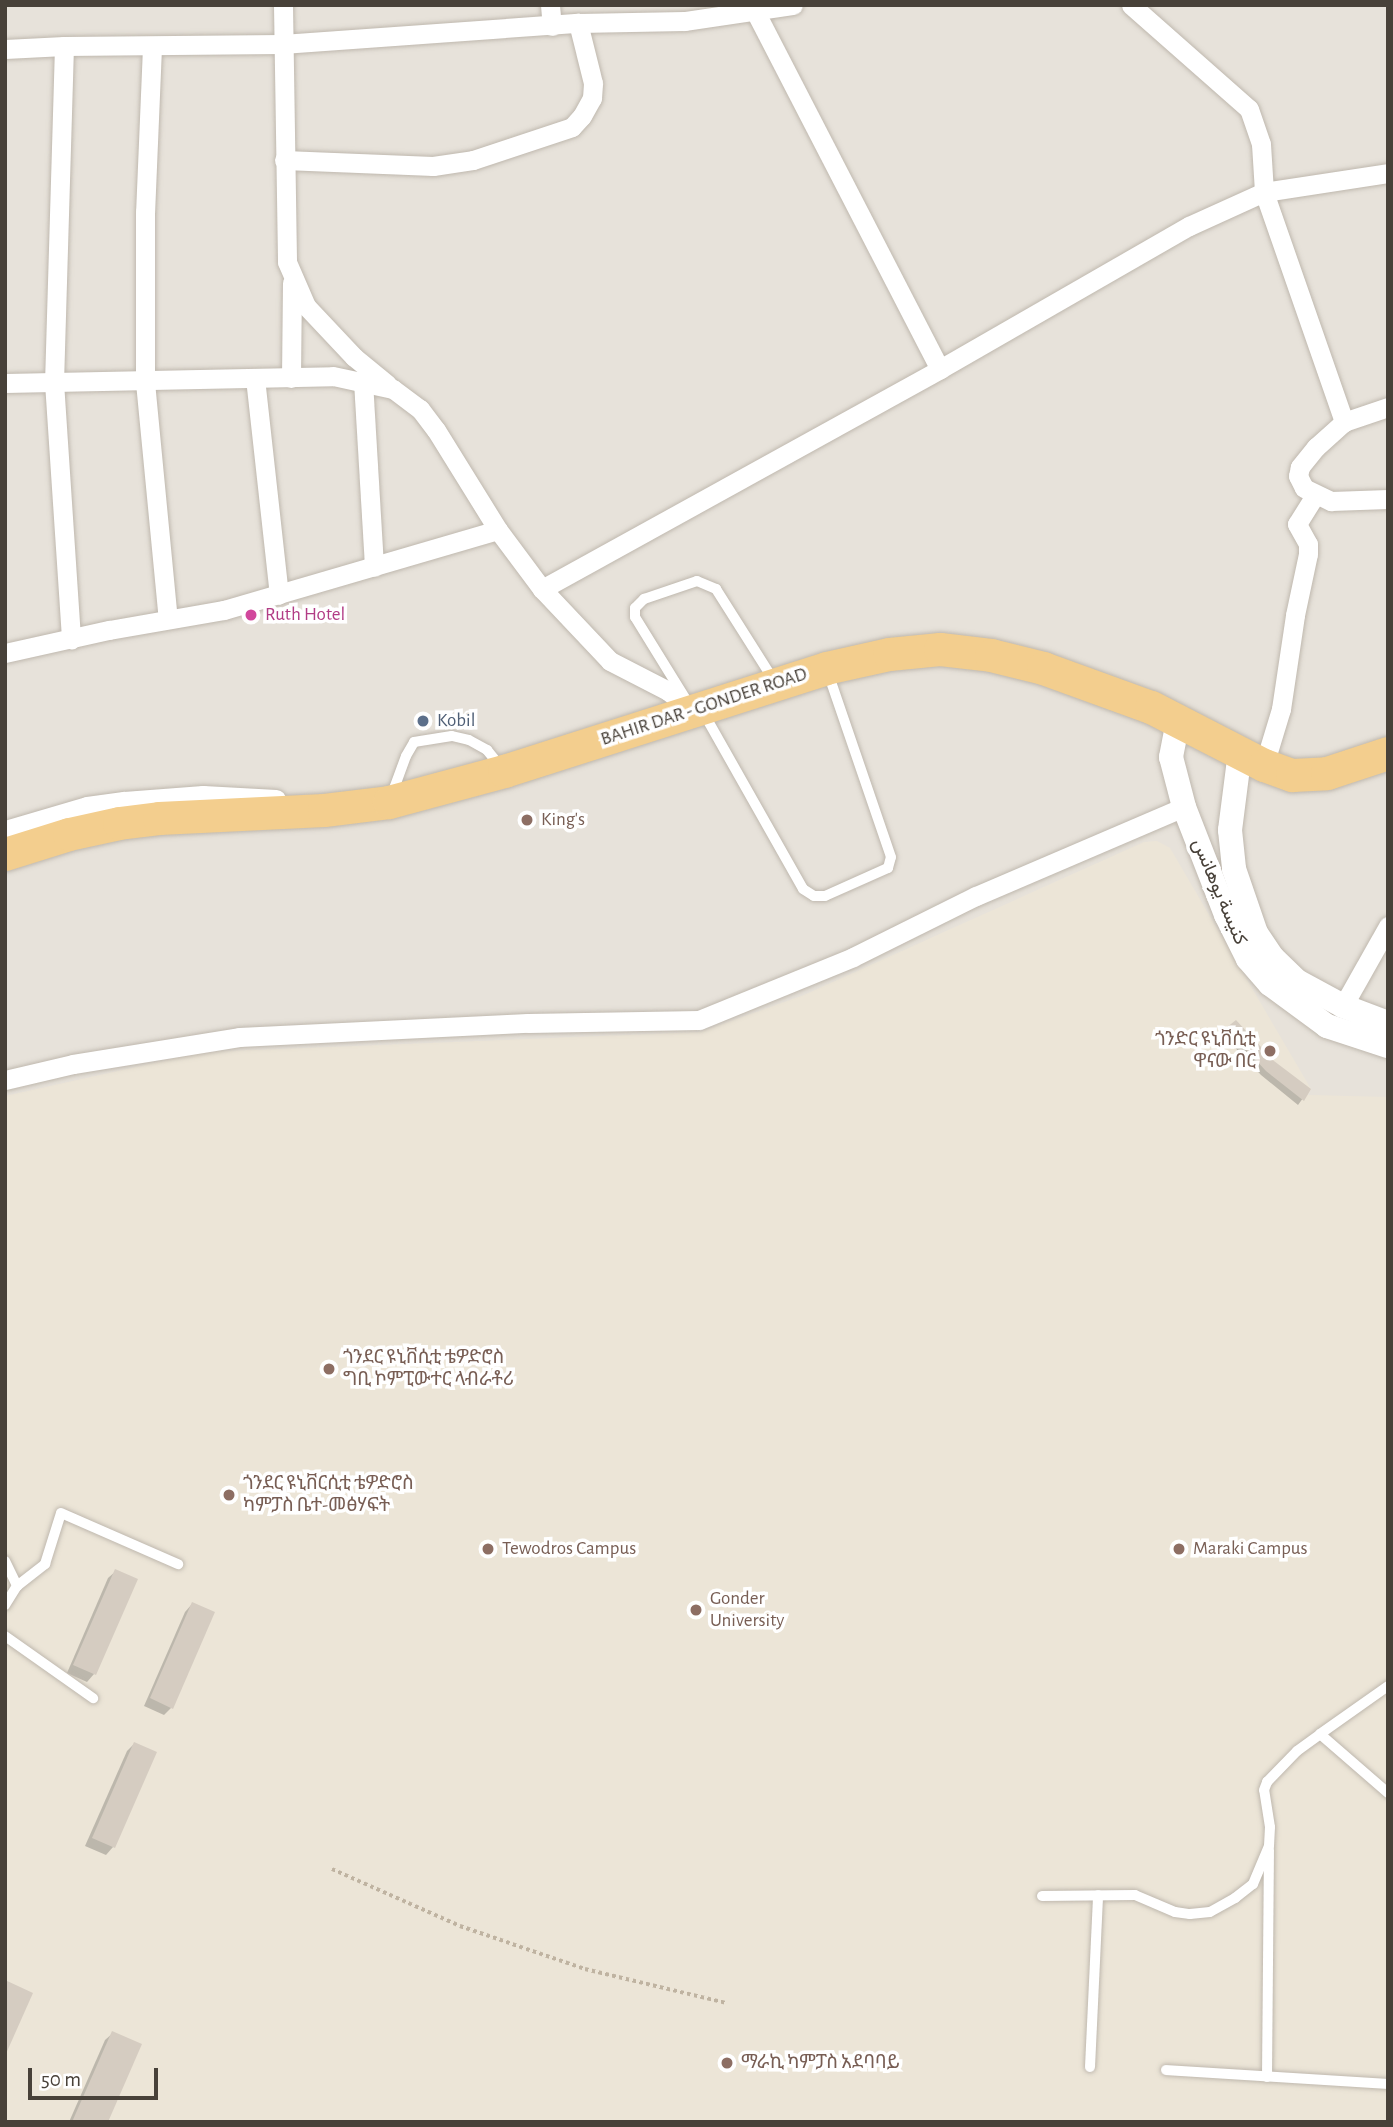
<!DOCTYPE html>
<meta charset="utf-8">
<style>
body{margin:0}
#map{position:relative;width:1393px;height:2127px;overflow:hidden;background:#f4f1eb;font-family:"Alegreya Sans",Vazirmatn,"Noto Sans Ethiopic",sans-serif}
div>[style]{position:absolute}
.residential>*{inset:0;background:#e7e2da}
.education>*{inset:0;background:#ece5d7}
.shadow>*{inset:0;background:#0003}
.building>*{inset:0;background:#d5ccc1}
.path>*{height:3.5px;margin-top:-1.75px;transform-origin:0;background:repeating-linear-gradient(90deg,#bfb3a1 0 3.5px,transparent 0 7px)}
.roads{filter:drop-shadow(0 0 2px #bfb8ae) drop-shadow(0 0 2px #bfb8ae)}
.service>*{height:10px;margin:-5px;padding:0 5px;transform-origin:5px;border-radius:5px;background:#fff}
.minor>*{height:19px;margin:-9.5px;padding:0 9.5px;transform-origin:9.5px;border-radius:9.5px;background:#fff}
.tertiary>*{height:24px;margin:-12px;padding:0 12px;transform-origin:12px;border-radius:12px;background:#fff}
.trunk>*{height:33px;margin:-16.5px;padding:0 16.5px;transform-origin:16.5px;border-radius:16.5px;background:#f3ce8e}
.dots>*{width:19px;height:19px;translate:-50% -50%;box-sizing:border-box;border:4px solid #fff;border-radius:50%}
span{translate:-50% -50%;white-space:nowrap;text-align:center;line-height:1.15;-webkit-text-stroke:7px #fff;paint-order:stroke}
.hotel-label{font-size:19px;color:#b23c85}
.left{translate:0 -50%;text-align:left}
.street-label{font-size:19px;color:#484139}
.service-label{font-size:19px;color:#4e5e75}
.education-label{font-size:19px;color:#785e54}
.right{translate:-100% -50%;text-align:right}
.frame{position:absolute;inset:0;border:7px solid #484139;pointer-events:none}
.scale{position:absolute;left:28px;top:2068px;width:130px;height:32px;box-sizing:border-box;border:4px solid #484139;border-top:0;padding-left:9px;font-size:21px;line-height:24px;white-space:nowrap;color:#484139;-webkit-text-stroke:5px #fff;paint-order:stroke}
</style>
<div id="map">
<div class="residential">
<i style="clip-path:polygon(5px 5px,1388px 5px,1388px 2122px,5px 2122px)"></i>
</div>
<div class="education">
<i style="clip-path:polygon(1157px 841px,1170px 848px,1311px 1089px,1308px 1095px,1388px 1097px,1388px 2122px,5px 2122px,5px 1096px,203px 1052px,700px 1032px,804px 995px,1144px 842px)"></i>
</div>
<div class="shadow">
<i style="clip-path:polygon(1236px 1022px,1273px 1062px,1309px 1090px,1298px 1105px,1261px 1075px,1222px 1034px)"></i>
<i style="clip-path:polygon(116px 1571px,94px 1674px,87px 1682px,67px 1673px,108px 1578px)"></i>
<i style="clip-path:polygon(192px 1604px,171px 1708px,164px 1715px,144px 1706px,185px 1612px)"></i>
<i style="clip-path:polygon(134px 1744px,154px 1753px,113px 1847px,106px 1855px,85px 1846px,127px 1751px)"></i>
<i style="clip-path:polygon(113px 2033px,106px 2122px,69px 2122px,105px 2040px)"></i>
</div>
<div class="building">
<i style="clip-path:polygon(1236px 1020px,1274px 1061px,1311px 1089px,1304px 1101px,1266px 1071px,1226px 1028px)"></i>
<i style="clip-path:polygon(115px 1569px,138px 1579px,96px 1675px,73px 1665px)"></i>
<i style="clip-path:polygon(192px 1602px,215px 1612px,173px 1709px,150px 1698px)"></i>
<i style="clip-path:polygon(134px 1742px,157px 1752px,115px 1848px,92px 1838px)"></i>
<i style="clip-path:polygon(5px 1980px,33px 1993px,5px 2056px)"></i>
<i style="clip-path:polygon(112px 2031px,142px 2044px,108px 2122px,72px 2122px)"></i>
</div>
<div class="path">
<i style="left:332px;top:1869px;width:140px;rotate:24deg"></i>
<i style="left:460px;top:1926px;width:132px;rotate:19deg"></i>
<i style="left:585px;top:1969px;width:146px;rotate:13.5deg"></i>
</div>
<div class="roads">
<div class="service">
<i style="left:685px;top:698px;width:95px;rotate:-121.7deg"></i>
<i style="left:635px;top:617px;width:9px;rotate:-90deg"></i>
<i style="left:635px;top:608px;width:13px;rotate:-45deg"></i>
<i style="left:644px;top:599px;width:56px;rotate:-18.8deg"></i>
<i style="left:697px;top:581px;width:21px;rotate:23deg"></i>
<i style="left:716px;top:589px;width:107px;rotate:57.7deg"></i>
<i style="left:703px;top:712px;width:203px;rotate:60.5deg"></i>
<i style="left:803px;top:889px;width:13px;rotate:32deg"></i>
<i style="left:814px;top:896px;width:11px"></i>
<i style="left:825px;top:896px;width:69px;rotate:-24deg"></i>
<i style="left:888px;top:868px;width:11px;rotate:-75deg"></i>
<i style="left:891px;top:857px;width:194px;rotate:-108.9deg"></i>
<i style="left:392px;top:794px;width:40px;rotate:-69.8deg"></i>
<i style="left:406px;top:756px;width:16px;rotate:-60deg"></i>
<i style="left:414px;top:742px;width:38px;rotate:-9deg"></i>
<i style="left:452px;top:736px;width:17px;rotate:13deg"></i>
<i style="left:469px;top:740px;width:21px;rotate:29deg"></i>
<i style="left:487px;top:750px;width:19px;rotate:51deg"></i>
<i style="left:5px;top:1561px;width:28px;rotate:64deg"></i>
<i style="left:5px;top:1605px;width:22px;rotate:-58deg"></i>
<i style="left:17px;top:1586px;width:36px;rotate:-38deg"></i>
<i style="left:45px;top:1564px;width:53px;rotate:-72.6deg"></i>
<i style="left:61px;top:1513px;width:128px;rotate:23.6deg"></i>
<i style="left:5px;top:1636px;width:108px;rotate:35.2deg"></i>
<i style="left:1388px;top:1686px;width:83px;rotate:144.8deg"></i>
<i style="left:1320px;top:1734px;width:90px;rotate:40.9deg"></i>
<i style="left:1042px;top:1896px;width:93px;rotate:-0.6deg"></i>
<i style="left:1135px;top:1895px;width:43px;rotate:23deg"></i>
<i style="left:1175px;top:1912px;width:15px;rotate:8deg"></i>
<i style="left:1190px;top:1914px;width:20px;rotate:-6deg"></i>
<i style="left:1210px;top:1912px;width:29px;rotate:-29deg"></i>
<i style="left:1235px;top:1898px;width:23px;rotate:-38deg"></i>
<i style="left:1253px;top:1884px;width:41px;rotate:-67.2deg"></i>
<i style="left:1269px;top:1846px;width:19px;rotate:-87deg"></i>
<i style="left:1270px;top:1827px;width:37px;rotate:-99deg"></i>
<i style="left:1264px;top:1790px;width:9px;rotate:-69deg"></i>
<i style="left:1267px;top:1782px;width:43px;rotate:-45.9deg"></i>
<i style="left:1297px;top:1751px;width:29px;rotate:-36deg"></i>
<i style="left:1090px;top:2067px;width:172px;rotate:-87.3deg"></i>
<i style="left:1166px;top:2070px;width:222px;rotate:3.6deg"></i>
<i style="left:1267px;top:2077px;width:227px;rotate:-89.5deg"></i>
</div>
<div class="minor">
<i style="left:283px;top:5px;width:257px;rotate:89.1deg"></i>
<i style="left:287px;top:262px;width:48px;rotate:66.6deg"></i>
<i style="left:306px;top:306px;width:70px;rotate:46.7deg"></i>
<i style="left:354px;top:357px;width:43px;rotate:39.3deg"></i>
<i style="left:550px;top:5px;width:21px;rotate:85deg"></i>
<i style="left:1131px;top:5px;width:157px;rotate:41.4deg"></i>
<i style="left:1249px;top:109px;width:37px;rotate:71deg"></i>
<i style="left:1261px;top:144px;width:48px;rotate:86.4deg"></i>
<i style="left:1264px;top:192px;width:244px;rotate:70.8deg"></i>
<i style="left:755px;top:11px;width:403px;rotate:62.7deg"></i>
<i style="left:64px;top:46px;width:336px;rotate:91.7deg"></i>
<i style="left:54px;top:382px;width:258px;rotate:86.2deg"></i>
<i style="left:152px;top:47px;width:165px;rotate:92.4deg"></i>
<i style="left:145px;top:212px;width:170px;rotate:90deg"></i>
<i style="left:145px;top:382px;width:238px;rotate:84.5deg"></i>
<i style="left:5px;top:49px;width:59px;rotate:-2.9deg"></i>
<i style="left:64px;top:46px;width:218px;rotate:-0.5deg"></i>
<i style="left:282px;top:44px;width:297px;rotate:-4.1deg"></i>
<i style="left:578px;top:23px;width:107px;rotate:-1.1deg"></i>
<i style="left:685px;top:21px;width:109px;rotate:-8.4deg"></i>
<i style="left:284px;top:160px;width:149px;rotate:2.3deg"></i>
<i style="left:433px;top:166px;width:40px;rotate:-8.5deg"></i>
<i style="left:473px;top:160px;width:104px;rotate:-18.4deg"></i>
<i style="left:572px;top:127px;width:15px;rotate:-48deg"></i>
<i style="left:582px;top:116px;width:21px;rotate:-61deg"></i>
<i style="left:592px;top:98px;width:15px;rotate:-86deg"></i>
<i style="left:593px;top:83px;width:62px;rotate:-104deg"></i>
<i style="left:255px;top:378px;width:218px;rotate:83.7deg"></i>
<i style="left:291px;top:378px;width:95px;rotate:-89.4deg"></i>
<i style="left:363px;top:381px;width:186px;rotate:86.6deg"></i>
<i style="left:5px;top:383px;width:328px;rotate:-1.2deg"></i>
<i style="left:333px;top:376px;width:61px;rotate:12.2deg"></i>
<i style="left:393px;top:389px;width:34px;rotate:37deg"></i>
<i style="left:420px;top:409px;width:26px;rotate:53deg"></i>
<i style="left:436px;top:430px;width:118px;rotate:58.2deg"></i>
<i style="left:498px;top:530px;width:74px;rotate:53.3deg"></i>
<i style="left:542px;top:589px;width:99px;rotate:46.6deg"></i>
<i style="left:610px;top:661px;width:65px;rotate:27.3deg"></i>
<i style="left:668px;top:691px;width:33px;rotate:38deg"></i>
<i style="left:1388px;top:407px;width:46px;rotate:161.2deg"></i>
<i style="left:1344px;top:422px;width:38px;rotate:138deg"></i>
<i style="left:1316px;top:447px;width:26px;rotate:129deg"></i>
<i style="left:1300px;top:467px;width:9px;rotate:103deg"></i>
<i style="left:1298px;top:476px;width:13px;rotate:63deg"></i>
<i style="left:1304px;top:488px;width:30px;rotate:26deg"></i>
<i style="left:1331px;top:501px;width:57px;rotate:-2deg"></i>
<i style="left:542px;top:589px;width:455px;rotate:-28.9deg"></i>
<i style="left:940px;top:369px;width:287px;rotate:-29.9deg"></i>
<i style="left:1189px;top:226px;width:82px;rotate:-24.4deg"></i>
<i style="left:1264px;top:192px;width:125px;rotate:-8.7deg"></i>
<i style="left:5px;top:653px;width:107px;rotate:-12.5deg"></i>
<i style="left:109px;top:630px;width:117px;rotate:-9.9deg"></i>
<i style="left:224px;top:610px;width:285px;rotate:-16.3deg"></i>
<i style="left:1264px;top:765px;width:59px;rotate:-73.1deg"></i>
<i style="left:1281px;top:709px;width:95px;rotate:-81.5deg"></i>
<i style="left:1295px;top:615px;width:62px;rotate:-78deg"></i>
<i style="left:1308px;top:554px;width:10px;rotate:-90deg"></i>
<i style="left:1308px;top:544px;width:23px;rotate:-119deg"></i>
<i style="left:1297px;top:524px;width:34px;rotate:-58deg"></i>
<i style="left:5px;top:830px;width:85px;rotate:-16.3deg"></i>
<i style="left:87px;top:806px;width:37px;rotate:-8deg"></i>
<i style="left:124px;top:801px;width:79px;rotate:-4.3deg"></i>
<i style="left:203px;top:795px;width:73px;rotate:3.1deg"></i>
<i style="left:1343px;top:1006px;width:92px;rotate:-60.6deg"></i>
<i style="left:5px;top:1080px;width:70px;rotate:-13.2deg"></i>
<i style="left:73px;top:1064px;width:168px;rotate:-9.2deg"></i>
<i style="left:239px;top:1037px;width:289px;rotate:-2.8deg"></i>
<i style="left:528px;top:1023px;width:171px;rotate:-1deg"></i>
<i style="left:699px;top:1020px;width:166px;rotate:-22.2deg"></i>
<i style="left:853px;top:957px;width:137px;rotate:-26.4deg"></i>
<i style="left:976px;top:896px;width:226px;rotate:-23.2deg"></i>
</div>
<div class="tertiary">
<i style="left:1178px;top:721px;width:37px;rotate:101deg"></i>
<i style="left:1171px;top:757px;width:52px;rotate:75.4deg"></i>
<i style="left:1184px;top:807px;width:116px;rotate:68.7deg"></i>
<i style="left:1226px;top:915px;width:49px;rotate:63.4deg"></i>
<i style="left:1248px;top:959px;width:33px;rotate:49deg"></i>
<i style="left:1270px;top:984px;width:71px;rotate:36.4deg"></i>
<i style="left:1327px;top:1026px;width:64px;rotate:18.2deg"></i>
<i style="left:1240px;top:752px;width:79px;rotate:97.3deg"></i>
<i style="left:1230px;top:830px;width:39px;rotate:84deg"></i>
<i style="left:1234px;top:869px;width:68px;rotate:71deg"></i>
<i style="left:1256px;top:933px;width:30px;rotate:56deg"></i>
<i style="left:1273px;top:958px;width:33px;rotate:44deg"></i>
<i style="left:1297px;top:981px;width:52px;rotate:28.5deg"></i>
<i style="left:1343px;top:1006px;width:48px;rotate:20.7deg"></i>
</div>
<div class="trunk">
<i style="left:5px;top:854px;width:67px;rotate:-17.4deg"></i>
<i style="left:69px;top:834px;width:51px;rotate:-12.4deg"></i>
<i style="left:119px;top:823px;width:40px;rotate:-7.1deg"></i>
<i style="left:159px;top:818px;width:165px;rotate:-2.8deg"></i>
<i style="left:324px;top:810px;width:65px;rotate:-7deg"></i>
<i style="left:389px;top:802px;width:119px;rotate:-15.1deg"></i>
<i style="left:504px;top:771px;width:338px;rotate:-17.7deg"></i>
<i style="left:826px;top:668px;width:65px;rotate:-12.5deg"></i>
<i style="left:889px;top:654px;width:51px;rotate:-5.6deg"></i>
<i style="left:940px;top:649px;width:51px;rotate:6.7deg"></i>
<i style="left:991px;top:655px;width:54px;rotate:14deg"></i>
<i style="left:1043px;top:668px;width:115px;rotate:19.9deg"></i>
<i style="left:1151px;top:707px;width:127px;rotate:27.2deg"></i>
<i style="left:1264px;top:765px;width:30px;rotate:20deg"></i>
<i style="left:1292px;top:775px;width:35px;rotate:-3deg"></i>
<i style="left:1327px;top:773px;width:64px;rotate:-18.2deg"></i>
</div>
</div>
<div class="dots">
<i style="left:251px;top:615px;background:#d1479c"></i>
<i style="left:423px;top:721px;background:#5c6f8a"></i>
<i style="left:527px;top:820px;background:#8d6e63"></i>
<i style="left:1270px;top:1051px;background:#8d6e63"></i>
<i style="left:329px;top:1369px;background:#8d6e63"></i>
<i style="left:229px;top:1495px;background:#8d6e63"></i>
<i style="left:488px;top:1549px;background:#8d6e63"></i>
<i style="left:1179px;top:1549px;background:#8d6e63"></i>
<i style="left:696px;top:1610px;background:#8d6e63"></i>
<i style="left:727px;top:2063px;background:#8d6e63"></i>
</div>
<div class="hotel-label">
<span class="left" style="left:265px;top:615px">Ruth Hotel</span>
</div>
<div class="street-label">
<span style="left:704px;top:707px;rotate:-18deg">BAHIR DAR - GONDER ROAD</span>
<span style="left:1219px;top:892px;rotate:67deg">كنيسة يوهانس</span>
</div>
<div class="service-label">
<span class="left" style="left:437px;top:721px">Kobil</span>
</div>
<div class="education-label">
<span class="left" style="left:541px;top:820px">King's</span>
<span class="right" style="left:1256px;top:1051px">ጎንድር ዩኒቨሲቲ<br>ዋናው በር</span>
<span class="left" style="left:343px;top:1369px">ጎንደር ዩኒቨሲቲ ቴዎድሮስ<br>ግቢ ኮምፒውተር ላብራቶሪ</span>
<span class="left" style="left:243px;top:1495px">ጎንደር ዩኒቨርሲቲ ቴዎድሮስ<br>ካምፓስ ቤተ-መፅሃፍት</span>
<span class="left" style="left:502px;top:1549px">Tewodros Campus</span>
<span class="left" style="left:1193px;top:1549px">Maraki Campus</span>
<span class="left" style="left:710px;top:1610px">Gonder<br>University</span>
<span class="left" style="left:741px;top:2063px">ማራኪ ካምፓስ አደባባይ</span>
</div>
<div class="frame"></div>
<div class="scale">50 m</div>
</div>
